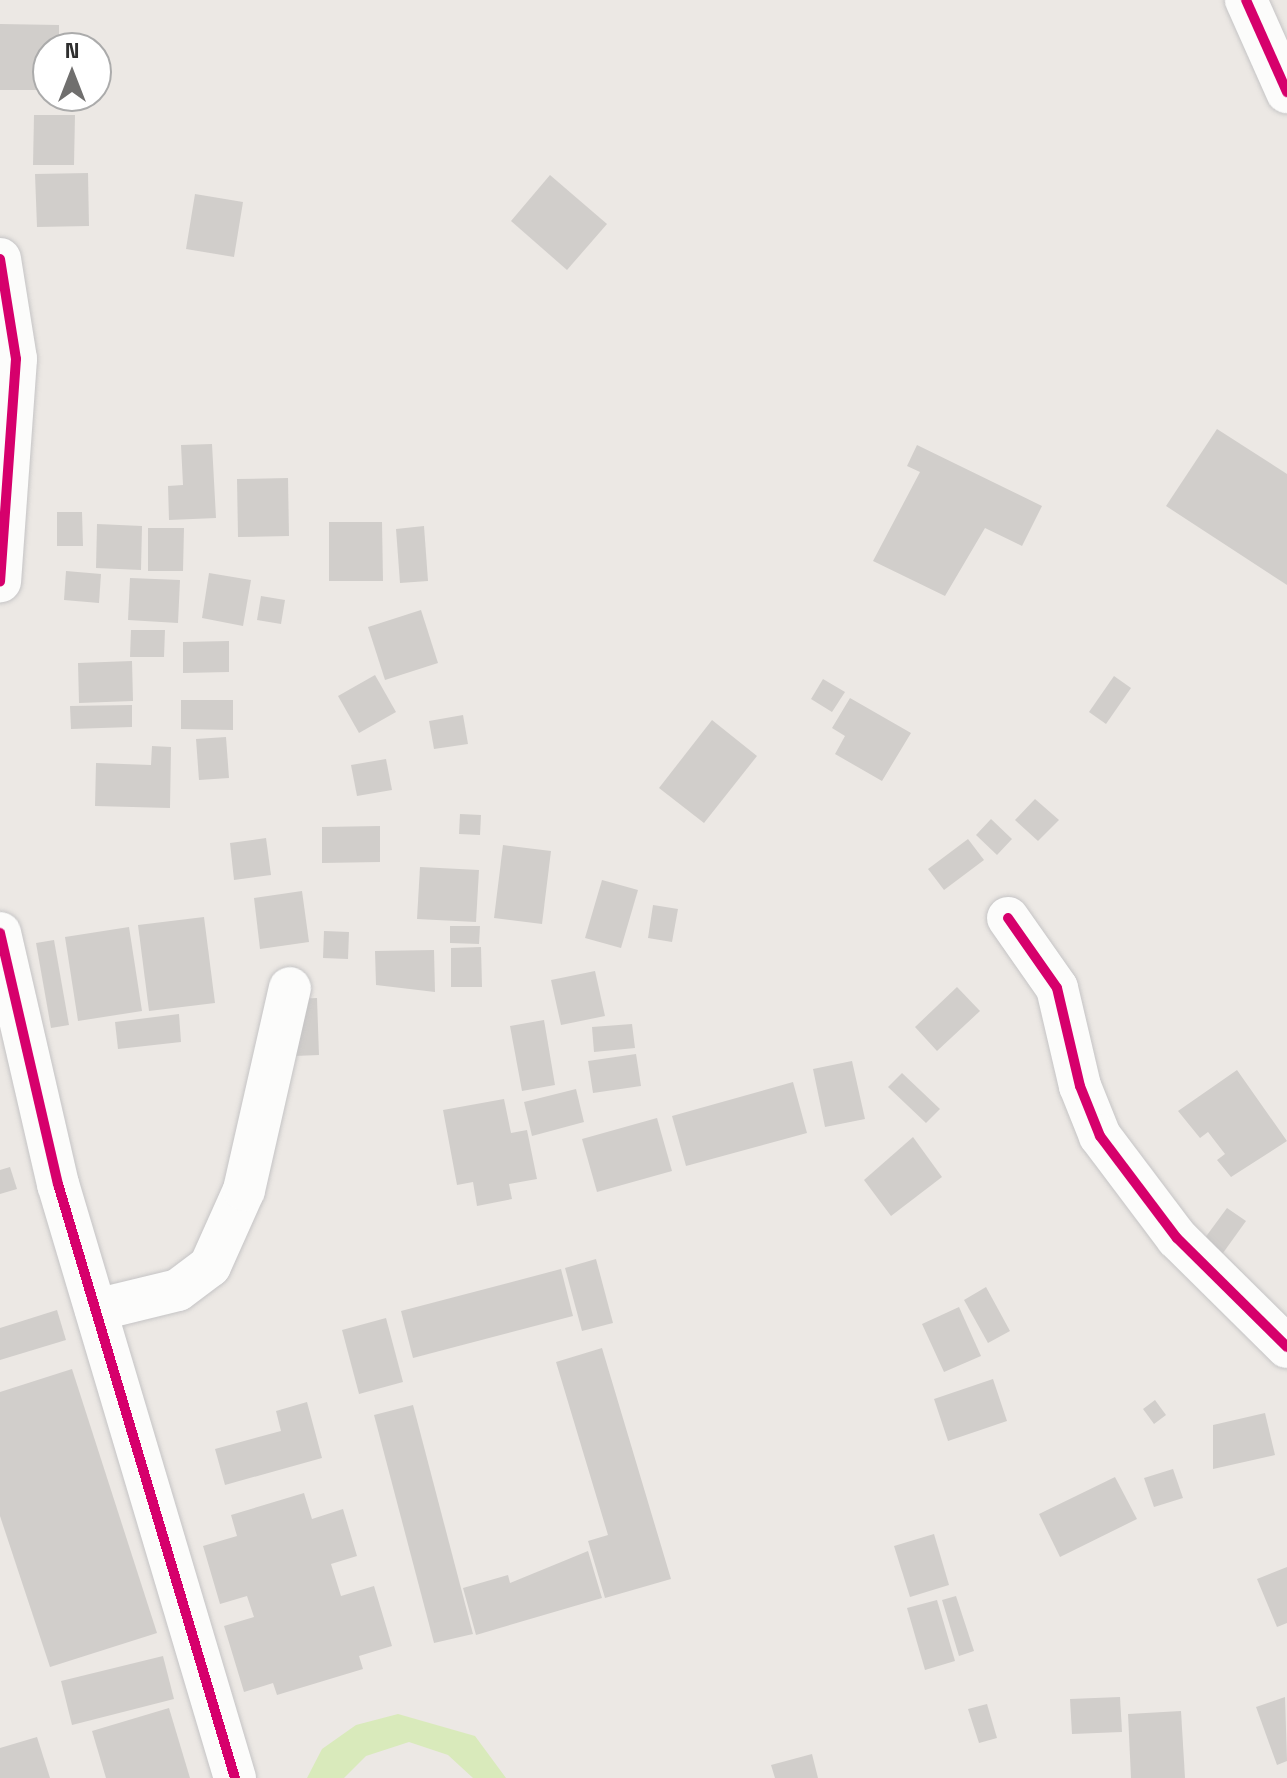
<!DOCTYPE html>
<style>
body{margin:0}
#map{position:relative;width:1287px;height:1778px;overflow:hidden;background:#ece8e4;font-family:"Space Grotesk",sans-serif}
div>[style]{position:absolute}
.pitch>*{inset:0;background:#d9eabb}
.building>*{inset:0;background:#d1cecb}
.roads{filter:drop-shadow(0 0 2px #c5c4c5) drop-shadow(0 0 2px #c5c4c5)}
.minor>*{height:42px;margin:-21px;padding:0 21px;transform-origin:21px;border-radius:21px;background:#fcfcfb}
.cycleway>*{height:10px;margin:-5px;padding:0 5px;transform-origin:5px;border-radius:5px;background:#d6006c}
span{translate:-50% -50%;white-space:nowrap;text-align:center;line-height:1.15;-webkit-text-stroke:7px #fff;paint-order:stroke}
.north{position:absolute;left:32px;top:32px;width:80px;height:80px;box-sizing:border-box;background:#fff;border:2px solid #ababab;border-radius:50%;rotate:0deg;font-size:22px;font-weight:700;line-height:32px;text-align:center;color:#2e2e2e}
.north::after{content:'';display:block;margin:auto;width:28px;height:36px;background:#706f6e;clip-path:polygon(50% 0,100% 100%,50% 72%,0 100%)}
</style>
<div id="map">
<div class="pitch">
<i style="clip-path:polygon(398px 1714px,475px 1736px,506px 1778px,473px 1778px,448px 1755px,409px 1742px,366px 1756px,344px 1778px,307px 1778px,322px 1749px,356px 1725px)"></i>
</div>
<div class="building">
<i style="clip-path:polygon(0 24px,59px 25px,59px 48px,48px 48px,48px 90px,0 90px)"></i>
<i style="clip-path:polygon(34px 115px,75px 115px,74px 165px,33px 165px)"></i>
<i style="clip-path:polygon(88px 173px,89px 226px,37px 227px,35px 174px)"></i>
<i style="clip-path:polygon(550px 175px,607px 224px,567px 270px,511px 221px)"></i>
<i style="clip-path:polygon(195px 194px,243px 202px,234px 257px,186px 249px)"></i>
<i style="clip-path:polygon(1217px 429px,1287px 474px,1287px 585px,1166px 506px)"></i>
<i style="clip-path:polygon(212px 444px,216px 518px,169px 520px,168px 486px,183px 485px,181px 445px)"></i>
<i style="clip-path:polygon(917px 445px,1042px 506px,1022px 546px,985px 528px,945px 596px,873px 561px,920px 472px,907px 466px)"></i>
<i style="clip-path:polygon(288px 478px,289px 536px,238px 537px,237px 479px)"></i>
<i style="clip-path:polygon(57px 512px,82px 512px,83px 546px,57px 546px)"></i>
<i style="clip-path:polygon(329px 522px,382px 522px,383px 581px,329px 581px)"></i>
<i style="clip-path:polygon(97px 524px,142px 526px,141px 570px,96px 568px)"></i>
<i style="clip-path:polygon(424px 526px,428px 581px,400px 583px,396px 529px)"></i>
<i style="clip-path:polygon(148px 528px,184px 528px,183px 571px,148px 571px)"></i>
<i style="clip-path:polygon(66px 571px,101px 574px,99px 603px,64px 600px)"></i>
<i style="clip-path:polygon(209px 573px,251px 580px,243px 626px,202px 618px)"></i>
<i style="clip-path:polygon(130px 578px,180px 580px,178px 623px,128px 620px)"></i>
<i style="clip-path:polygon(261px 596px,285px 600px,281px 624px,257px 620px)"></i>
<i style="clip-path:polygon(421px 610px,438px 663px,385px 680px,368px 627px)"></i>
<i style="clip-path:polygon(131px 630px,165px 630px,164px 657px,130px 657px)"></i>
<i style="clip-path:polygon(229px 641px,229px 672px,183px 673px,183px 642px)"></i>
<i style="clip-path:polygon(132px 661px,133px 701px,79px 703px,78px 663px)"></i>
<i style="clip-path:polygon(375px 675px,396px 712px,359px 733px,338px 696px)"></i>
<i style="clip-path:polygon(1114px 676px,1131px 688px,1106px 724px,1089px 712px)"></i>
<i style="clip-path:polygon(823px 679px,845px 692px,832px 712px,811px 699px)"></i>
<i style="clip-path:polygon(850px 698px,911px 733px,882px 781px,835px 754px,845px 736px,832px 728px)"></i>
<i style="clip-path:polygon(181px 700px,233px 700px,233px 730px,181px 729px)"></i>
<i style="clip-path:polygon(132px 705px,132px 727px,71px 729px,70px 706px)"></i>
<i style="clip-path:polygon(463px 715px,468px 744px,434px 749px,429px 721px)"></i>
<i style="clip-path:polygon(712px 720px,757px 756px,704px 823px,659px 788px)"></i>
<i style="clip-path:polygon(226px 737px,229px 778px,199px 780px,196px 739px)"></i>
<i style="clip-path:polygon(152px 746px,171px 747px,170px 808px,95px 806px,96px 763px,151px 765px)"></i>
<i style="clip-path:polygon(386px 759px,392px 790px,357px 796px,351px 765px)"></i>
<i style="clip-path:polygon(1035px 799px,1059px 820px,1038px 841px,1015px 820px)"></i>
<i style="clip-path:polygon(460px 814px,481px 815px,480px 835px,459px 834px)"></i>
<i style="clip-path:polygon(991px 819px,1012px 839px,997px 855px,976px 835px)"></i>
<i style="clip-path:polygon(380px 826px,380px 862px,322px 863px,322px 827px)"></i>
<i style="clip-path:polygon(266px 838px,271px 875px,234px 880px,230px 843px)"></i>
<i style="clip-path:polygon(968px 839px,984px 860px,944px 890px,928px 869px)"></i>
<i style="clip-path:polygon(503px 845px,551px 851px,542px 924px,494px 918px)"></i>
<i style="clip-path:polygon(420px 867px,479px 870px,476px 922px,417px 919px)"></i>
<i style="clip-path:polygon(602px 880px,638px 890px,621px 948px,585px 938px)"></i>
<i style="clip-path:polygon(302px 891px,309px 942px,260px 949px,254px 898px)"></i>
<i style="clip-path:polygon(653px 905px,678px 909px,672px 942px,648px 938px)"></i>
<i style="clip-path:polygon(204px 917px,215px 1003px,149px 1011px,138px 925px)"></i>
<i style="clip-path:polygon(450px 926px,480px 926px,479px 944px,450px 943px)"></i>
<i style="clip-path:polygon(129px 927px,142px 1011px,78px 1021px,65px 937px)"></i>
<i style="clip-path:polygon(324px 931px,349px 932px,348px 959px,323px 958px)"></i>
<i style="clip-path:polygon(54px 940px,69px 1025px,51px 1028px,36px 943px)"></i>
<i style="clip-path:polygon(481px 947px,482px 987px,451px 987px,451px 948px)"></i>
<i style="clip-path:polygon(434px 950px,435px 992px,376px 985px,375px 951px)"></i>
<i style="clip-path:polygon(595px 971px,605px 1016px,561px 1025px,551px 980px)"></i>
<i style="clip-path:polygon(957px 987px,980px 1011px,937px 1051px,915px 1027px)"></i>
<i style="clip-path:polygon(317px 998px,319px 1055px,294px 1056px,293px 999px)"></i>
<i style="clip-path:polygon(179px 1014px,181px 1042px,118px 1049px,115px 1022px)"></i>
<i style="clip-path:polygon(544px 1020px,555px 1085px,522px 1091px,510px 1026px)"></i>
<i style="clip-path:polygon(632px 1024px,635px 1048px,594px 1052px,592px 1027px)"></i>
<i style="clip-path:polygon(636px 1054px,641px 1086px,593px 1093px,588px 1061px)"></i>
<i style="clip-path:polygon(852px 1061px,865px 1119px,825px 1127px,813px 1069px)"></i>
<i style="clip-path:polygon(1237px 1070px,1287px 1141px,1231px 1177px,1217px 1160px,1225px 1154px,1208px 1132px,1200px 1138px,1178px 1111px)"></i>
<i style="clip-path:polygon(902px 1073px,940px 1109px,926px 1123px,888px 1087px)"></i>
<i style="clip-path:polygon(793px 1082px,807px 1133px,686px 1166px,672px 1116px)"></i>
<i style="clip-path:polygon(576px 1089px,584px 1122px,532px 1136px,524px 1102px)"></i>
<i style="clip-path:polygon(504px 1099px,511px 1133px,527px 1130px,537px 1179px,509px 1184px,512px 1199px,477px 1206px,473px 1182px,457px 1185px,443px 1110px)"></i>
<i style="clip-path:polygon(657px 1118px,672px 1171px,597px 1192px,582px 1139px)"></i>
<i style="clip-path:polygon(913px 1137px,942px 1177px,891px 1216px,864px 1180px)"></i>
<i style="clip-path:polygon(10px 1167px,17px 1189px,0 1194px,0 1170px)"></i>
<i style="clip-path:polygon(1227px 1208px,1246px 1221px,1218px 1260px,1199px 1246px)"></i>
<i style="clip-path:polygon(596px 1259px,613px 1323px,582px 1331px,565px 1268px)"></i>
<i style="clip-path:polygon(561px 1269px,573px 1316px,413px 1358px,401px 1311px)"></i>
<i style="clip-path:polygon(986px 1287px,1010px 1331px,988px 1343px,964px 1300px)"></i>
<i style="clip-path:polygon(959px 1307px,981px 1356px,944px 1372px,922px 1324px)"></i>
<i style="clip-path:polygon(57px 1310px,66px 1340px,0 1360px,0 1328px)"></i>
<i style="clip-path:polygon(386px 1318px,403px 1382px,359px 1394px,342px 1330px)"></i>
<i style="clip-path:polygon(602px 1348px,671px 1579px,605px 1598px,588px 1541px,608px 1535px,556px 1362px)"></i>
<i style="clip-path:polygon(72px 1369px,157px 1633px,50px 1667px,0 1516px,0 1392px)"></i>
<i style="clip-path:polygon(993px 1379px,1007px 1421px,948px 1441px,934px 1399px)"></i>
<i style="clip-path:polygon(1155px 1400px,1166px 1415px,1154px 1424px,1143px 1409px)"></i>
<i style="clip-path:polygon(307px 1402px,322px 1458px,225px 1485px,215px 1449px,281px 1431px,276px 1411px)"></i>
<i style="clip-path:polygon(413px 1405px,473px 1634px,434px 1643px,374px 1415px)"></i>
<i style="clip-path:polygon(1265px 1413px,1275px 1455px,1213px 1469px,1213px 1425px)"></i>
<i style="clip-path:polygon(1173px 1469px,1183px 1498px,1154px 1507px,1144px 1478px)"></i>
<i style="clip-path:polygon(1115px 1477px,1137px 1519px,1060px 1557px,1039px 1514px)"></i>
<i style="clip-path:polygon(304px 1493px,312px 1519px,343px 1509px,357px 1556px,331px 1564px,341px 1596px,374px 1586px,392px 1646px,359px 1656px,363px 1669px,277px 1695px,273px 1683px,244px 1692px,224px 1626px,254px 1617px,247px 1596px,220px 1604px,203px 1546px,237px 1536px,231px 1515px)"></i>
<i style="clip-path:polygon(934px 1534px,949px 1585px,910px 1597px,894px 1546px)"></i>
<i style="clip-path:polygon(588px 1551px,602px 1598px,476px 1635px,463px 1588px,508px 1575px,510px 1583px)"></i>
<i style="clip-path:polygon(1287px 1567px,1287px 1623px,1277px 1627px,1257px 1579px)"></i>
<i style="clip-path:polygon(956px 1596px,974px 1651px,959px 1656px,942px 1600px)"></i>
<i style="clip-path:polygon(937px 1600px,955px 1661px,925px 1670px,907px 1608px)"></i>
<i style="clip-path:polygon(163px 1656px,174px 1699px,72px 1725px,61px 1681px)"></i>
<i style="clip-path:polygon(1120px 1697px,1122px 1732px,1072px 1734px,1070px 1699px)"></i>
<i style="clip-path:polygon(1285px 1697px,1287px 1761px,1277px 1765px,1256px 1707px)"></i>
<i style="clip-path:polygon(987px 1704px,997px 1738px,979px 1743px,968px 1709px)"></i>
<i style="clip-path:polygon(169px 1708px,190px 1778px,106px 1778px,92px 1731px)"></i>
<i style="clip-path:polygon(1181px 1711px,1185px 1778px,1131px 1778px,1128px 1714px)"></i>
<i style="clip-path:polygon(37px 1737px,50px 1778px,0 1778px,0 1748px)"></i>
<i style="clip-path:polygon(812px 1754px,818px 1778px,775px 1778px,771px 1765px)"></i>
</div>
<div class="roads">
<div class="minor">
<i style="left:1246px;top:0;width:101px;rotate:66deg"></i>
<i style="left:0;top:259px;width:101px;rotate:80.9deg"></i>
<i style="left:16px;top:359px;width:223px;rotate:94.1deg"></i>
<i style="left:1008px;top:918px;width:85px;rotate:55deg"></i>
<i style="left:1057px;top:988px;width:101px;rotate:76.8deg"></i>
<i style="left:1080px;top:1086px;width:54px;rotate:68.2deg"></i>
<i style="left:1100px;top:1136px;width:128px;rotate:53deg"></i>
<i style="left:1177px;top:1238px;width:155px;rotate:44.7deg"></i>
<i style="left:0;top:933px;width:258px;rotate:77deg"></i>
<i style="left:58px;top:1184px;width:620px;rotate:73.41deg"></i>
<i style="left:96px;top:1310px;width:84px;rotate:-13.7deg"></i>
<i style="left:178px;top:1290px;width:40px;rotate:-37deg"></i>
<i style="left:210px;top:1266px;width:83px;rotate:-65.9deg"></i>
<i style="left:244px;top:1190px;width:207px;rotate:-77.2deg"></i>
</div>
</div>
<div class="cycleway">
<i style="left:1246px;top:0;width:101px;rotate:66deg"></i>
<i style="left:0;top:259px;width:101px;rotate:80.9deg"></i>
<i style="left:16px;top:359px;width:223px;rotate:94.1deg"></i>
<i style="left:1008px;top:918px;width:85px;rotate:55deg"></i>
<i style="left:1057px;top:988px;width:101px;rotate:76.8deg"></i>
<i style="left:1080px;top:1086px;width:54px;rotate:68.2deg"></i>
<i style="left:1100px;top:1136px;width:128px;rotate:53deg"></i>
<i style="left:1177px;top:1238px;width:155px;rotate:44.7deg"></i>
<i style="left:0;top:933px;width:258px;rotate:77deg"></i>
<i style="left:58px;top:1184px;width:620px;rotate:73.41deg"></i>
</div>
<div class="north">N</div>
</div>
